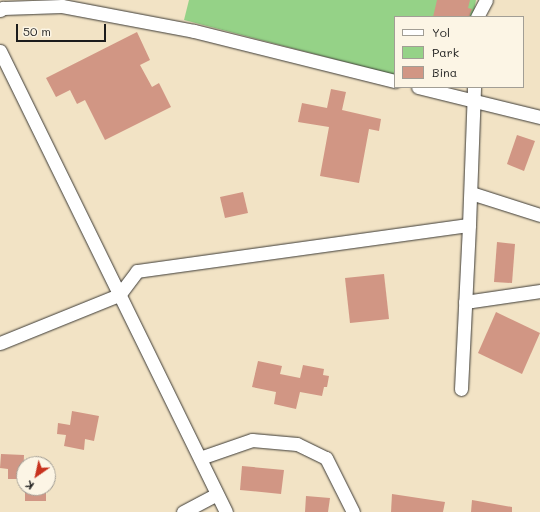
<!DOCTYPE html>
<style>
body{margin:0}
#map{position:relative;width:540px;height:512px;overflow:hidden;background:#f2e3c5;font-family:Mali,sans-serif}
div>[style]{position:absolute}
.green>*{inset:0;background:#95d287}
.building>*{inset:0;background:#d19684}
.roads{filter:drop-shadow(0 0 1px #3c3a35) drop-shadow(0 0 1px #3c3a35)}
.minor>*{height:13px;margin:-6.5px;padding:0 6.5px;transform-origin:6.5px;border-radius:6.5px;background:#fff}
span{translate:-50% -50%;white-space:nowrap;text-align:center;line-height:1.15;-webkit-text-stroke:3px #fcf5e5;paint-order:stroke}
.legend{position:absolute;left:394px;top:16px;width:130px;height:72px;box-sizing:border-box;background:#fcf5e5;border:1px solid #a29e95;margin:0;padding:5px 7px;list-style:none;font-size:12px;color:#1c1c1c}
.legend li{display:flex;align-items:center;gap:8px;height:20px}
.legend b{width:20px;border:1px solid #a29e95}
.north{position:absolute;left:16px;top:456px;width:40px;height:40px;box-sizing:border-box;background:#fcf5e5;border:1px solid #a29e95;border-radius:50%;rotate:214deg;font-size:11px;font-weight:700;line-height:16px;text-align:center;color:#1c1c1c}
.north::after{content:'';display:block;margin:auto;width:14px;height:18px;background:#c8321e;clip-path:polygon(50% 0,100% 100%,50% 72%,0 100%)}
.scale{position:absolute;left:16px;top:24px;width:90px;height:18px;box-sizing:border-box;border:2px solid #1c1c1c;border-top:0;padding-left:5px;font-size:12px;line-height:14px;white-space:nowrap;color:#1c1c1c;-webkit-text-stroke:3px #fcf5e5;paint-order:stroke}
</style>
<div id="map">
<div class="green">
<i style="clip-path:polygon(189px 0,476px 0,473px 17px,395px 17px,395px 75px,184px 20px)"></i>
</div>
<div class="building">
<i style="clip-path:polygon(437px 0,470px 0,468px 8px,472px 9px,469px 17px,433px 17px)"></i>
<i style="clip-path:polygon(137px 32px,150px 60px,140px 65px,152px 87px,159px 83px,171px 107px,105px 140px,85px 100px,77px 104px,70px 90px,56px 97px,46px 78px)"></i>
<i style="clip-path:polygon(331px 89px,346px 92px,342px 110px,381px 119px,379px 131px,369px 129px,359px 183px,320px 176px,329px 127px,298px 122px,302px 103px,327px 108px)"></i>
<i style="clip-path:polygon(517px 135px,535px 141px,524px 171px,507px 164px)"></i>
<i style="clip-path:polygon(243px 192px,248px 213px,225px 218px,220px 197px)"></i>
<i style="clip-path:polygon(497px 242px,515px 244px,512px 283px,494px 282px)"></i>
<i style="clip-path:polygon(384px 274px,389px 319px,350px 323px,345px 278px)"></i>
<i style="clip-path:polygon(496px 312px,540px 333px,522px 374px,478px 353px)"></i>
<i style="clip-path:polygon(258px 361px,282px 366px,280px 374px,300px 378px,303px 365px,324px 369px,323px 375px,329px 376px,327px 387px,324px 387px,322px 396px,300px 392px,296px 409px,274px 404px,276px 392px,252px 387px)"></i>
<i style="clip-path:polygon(72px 411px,99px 416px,94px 441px,85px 439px,84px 450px,64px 446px,66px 435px,57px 434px,58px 423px,70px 425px)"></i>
<i style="clip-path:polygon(1px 454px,24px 455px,23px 479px,8px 479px,8px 469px,0 468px)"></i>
<i style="clip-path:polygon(242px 466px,284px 470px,281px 494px,240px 490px)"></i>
<i style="clip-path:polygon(25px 488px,46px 488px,46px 501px,25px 501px)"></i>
<i style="clip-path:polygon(392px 494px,445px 502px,443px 512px,391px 512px)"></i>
<i style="clip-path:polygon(306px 496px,330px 498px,328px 512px,305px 512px)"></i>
<i style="clip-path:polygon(472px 500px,512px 507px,512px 512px,471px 512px)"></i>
</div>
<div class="roads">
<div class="minor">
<i style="left:0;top:10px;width:4px;rotate:-34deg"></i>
<i style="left:3px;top:8px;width:59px;rotate:-1.9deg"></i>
<i style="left:62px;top:6px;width:134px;rotate:10.7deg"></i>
<i style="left:194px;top:31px;width:207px;rotate:14deg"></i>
<i style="left:477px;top:17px;width:19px;rotate:-62deg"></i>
<i style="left:0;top:51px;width:513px;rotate:63.88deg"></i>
<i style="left:418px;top:87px;width:126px;rotate:13.8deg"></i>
<i style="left:471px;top:193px;width:72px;rotate:17.7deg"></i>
<i style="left:465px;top:302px;width:76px;rotate:-8.3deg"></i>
<i style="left:0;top:343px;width:128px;rotate:-22deg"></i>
<i style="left:119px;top:295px;width:30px;rotate:-53deg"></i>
<i style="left:137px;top:271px;width:335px;rotate:-7.9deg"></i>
<i style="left:469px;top:225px;width:138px;rotate:-87.9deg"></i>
<i style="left:461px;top:389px;width:164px;rotate:-87.2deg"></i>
<i style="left:200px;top:458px;width:55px;rotate:-19.1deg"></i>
<i style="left:252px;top:440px;width:45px;rotate:5.1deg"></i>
<i style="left:297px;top:444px;width:32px;rotate:26deg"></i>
<i style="left:326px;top:458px;width:60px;rotate:63.4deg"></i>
<i style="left:183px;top:512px;width:38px;rotate:-28deg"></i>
</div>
</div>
<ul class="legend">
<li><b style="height:5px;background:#fff"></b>Yol</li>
<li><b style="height:11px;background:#95d287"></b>Park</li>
<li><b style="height:11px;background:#d19684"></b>Bina</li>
</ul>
<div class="north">K</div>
<div class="scale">50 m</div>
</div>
